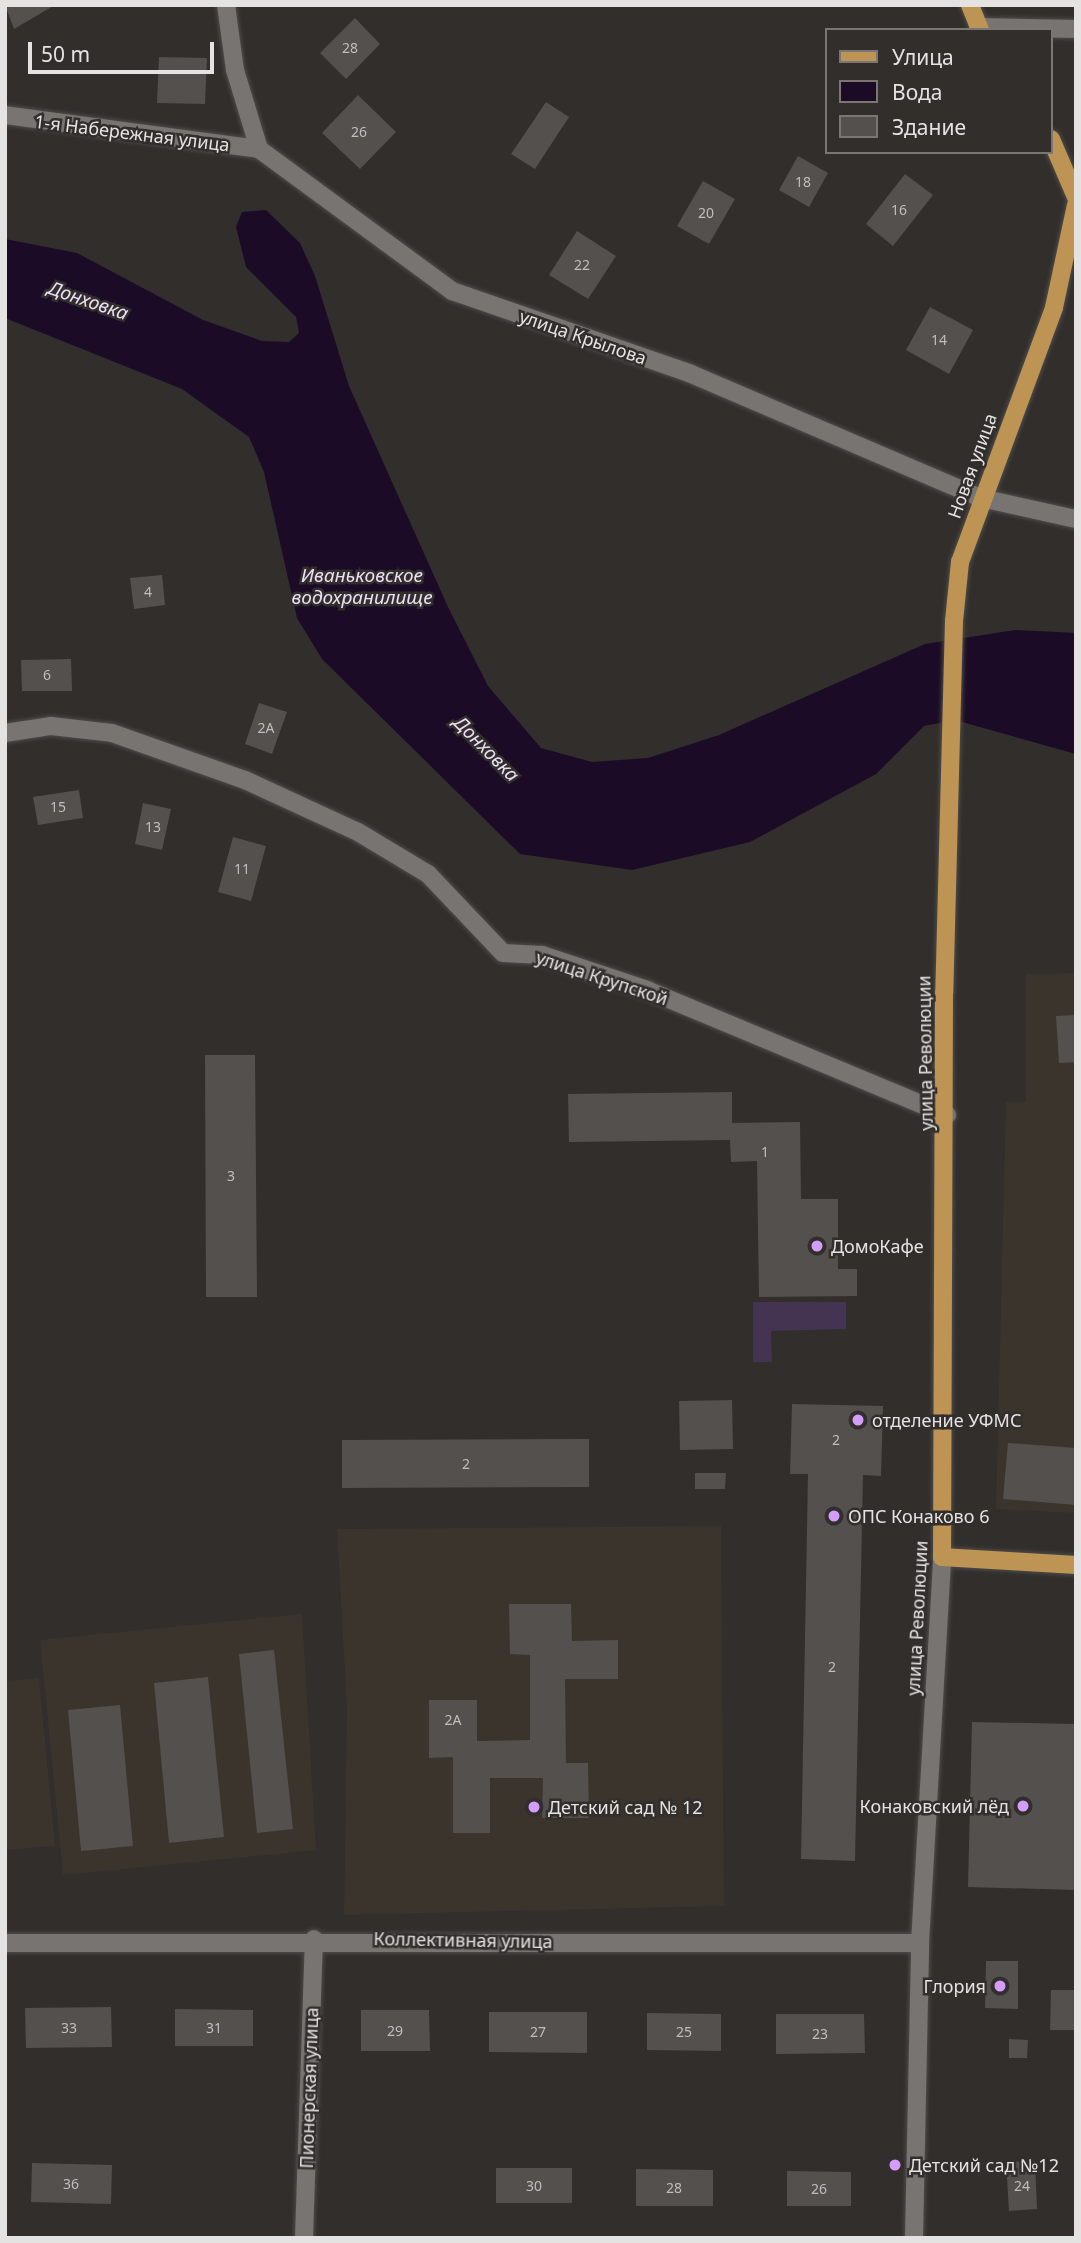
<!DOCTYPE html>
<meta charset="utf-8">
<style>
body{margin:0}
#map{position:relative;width:1081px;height:2243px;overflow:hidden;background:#312e2c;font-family:"Noto Sans",sans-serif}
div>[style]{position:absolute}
.built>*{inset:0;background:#3a342c}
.green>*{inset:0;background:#453352}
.water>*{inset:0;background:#1c0b27}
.building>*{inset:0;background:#53504d}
.roads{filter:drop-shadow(0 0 2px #4e4c49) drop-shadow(0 0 2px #4e4c49)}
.minor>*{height:18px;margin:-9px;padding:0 9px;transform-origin:9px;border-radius:9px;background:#777471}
.major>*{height:18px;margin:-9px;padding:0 9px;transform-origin:9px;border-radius:9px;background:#bd9454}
.dots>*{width:19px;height:19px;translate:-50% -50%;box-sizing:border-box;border:4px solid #312e2c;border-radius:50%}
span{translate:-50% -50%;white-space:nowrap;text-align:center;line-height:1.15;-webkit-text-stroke:5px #312e2c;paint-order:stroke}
.number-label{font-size:14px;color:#c0bebc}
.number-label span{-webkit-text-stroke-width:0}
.street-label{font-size:18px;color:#e5e3e1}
.poi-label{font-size:18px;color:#e5e3e1}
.left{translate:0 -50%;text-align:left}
.right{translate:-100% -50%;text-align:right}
.water-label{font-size:19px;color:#ebdef6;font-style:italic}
.frame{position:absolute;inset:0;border:7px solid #e5e3e1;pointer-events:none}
.legend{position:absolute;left:825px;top:28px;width:228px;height:126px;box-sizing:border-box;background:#312e2c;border:2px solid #797674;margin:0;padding:9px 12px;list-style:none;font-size:21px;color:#e5e3e1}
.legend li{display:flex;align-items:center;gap:14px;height:35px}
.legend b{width:35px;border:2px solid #797674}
.scale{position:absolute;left:28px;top:42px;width:186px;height:32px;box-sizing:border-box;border:4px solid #e5e3e1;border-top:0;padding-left:9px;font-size:21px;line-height:24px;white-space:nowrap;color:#e5e3e1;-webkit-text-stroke:5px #312e2c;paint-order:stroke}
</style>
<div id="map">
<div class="built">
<i style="clip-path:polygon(1076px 973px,1076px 1513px,996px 1509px,1006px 1102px,1026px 1102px,1026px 974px)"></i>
<i style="clip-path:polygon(721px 1526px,724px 1906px,344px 1915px,347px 1709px,337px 1529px)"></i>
<i style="clip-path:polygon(302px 1614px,316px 1850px,63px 1875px,40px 1640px)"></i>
<i style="clip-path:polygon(39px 1678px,55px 1846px,5px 1850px,5px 1681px)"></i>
</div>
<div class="green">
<i style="clip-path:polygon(753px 1302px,846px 1302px,846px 1329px,771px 1331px,772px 1362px,753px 1362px)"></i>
</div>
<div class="water">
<i style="clip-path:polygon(266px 210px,300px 243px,315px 276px,349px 386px,448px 607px,488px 686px,541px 748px,592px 762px,648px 758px,719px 735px,925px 644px,1015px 630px,1076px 633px,1076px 754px,955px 720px,924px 726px,876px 774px,750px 842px,632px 870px,520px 854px,322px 659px,297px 618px,264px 472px,249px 437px,182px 389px,5px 318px,5px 239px,77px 253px,203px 320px,262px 341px,289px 342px,299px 333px,296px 317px,246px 267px,236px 227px,242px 212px)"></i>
</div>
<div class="building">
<i style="clip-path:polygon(5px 5px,55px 5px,14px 29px)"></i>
<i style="clip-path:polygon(355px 18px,380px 44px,346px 79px,320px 53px)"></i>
<i style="clip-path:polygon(159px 57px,207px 58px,205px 104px,157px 103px)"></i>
<i style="clip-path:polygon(358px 95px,396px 132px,360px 169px,322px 133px)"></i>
<i style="clip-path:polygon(546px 102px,569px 117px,535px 169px,511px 154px)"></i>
<i style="clip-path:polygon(798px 156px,828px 173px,809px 207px,779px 190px)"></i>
<i style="clip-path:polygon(905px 174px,933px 195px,893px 246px,866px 224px)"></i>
<i style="clip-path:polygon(703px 181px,735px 199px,709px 244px,677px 226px)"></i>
<i style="clip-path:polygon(577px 231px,616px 256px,588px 299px,549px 275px)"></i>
<i style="clip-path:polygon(930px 307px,973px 330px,949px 374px,906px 350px)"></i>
<i style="clip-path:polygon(162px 575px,165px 605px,134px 609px,130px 578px)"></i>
<i style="clip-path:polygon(71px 659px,72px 691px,22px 691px,21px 660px)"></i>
<i style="clip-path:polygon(259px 703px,287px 712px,272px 754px,245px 744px)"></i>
<i style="clip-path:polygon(79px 790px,83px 818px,38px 825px,33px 797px)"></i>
<i style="clip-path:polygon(143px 803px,171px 809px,162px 850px,135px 844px)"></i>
<i style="clip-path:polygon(233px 837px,266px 846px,251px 901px,218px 892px)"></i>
<i style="clip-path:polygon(1076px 1015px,1076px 1062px,1059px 1063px,1056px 1016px)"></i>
<i style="clip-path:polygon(205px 1055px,255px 1055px,257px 1297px,206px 1297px)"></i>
<i style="clip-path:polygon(732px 1092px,732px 1123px,800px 1122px,801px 1199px,838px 1199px,838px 1269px,857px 1269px,857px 1296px,759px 1297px,757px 1161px,731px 1162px,730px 1140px,569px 1142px,568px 1094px)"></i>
<i style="clip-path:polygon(732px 1400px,733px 1449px,680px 1450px,679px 1401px)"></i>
<i style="clip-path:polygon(792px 1404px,883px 1406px,881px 1476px,863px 1475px,855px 1861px,801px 1859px,808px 1474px,790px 1474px)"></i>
<i style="clip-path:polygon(589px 1439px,589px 1487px,342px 1488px,342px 1440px)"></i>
<i style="clip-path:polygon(1008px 1443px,1076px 1448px,1076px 1505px,1003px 1499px)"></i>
<i style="clip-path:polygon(695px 1473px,726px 1473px,725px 1489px,695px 1489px)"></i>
<i style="clip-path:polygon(509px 1604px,571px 1604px,572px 1641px,618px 1640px,618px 1679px,565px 1679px,566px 1763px,588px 1763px,589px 1818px,542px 1818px,543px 1778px,490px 1778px,490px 1833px,453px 1833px,453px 1757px,429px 1758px,429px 1700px,477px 1700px,477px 1741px,530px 1740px,530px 1655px,510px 1654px)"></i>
<i style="clip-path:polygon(274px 1650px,293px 1829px,257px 1833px,239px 1654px)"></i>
<i style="clip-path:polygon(208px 1677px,224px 1837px,169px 1843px,154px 1683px)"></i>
<i style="clip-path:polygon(120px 1705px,133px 1846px,81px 1851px,68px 1710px)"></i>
<i style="clip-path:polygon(972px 1722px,1076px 1724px,1076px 1890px,968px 1887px)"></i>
<i style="clip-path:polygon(986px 1961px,1018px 1961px,1018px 2009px,985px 2008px)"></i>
<i style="clip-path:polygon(1051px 1990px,1076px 1990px,1076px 2030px,1050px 2030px)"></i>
<i style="clip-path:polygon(111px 2007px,112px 2047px,26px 2048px,25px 2008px)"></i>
<i style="clip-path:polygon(175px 2009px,253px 2010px,253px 2046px,175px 2046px)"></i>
<i style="clip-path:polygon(361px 2010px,429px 2010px,430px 2051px,361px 2051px)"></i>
<i style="clip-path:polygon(489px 2012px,587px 2012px,587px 2053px,489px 2052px)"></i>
<i style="clip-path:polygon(647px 2013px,721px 2014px,721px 2051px,647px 2050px)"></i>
<i style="clip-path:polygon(776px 2014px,864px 2014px,865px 2053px,776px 2054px)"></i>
<i style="clip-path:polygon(1009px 2039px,1028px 2040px,1027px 2058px,1009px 2058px)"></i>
<i style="clip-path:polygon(1035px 2161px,1037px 2209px,1009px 2211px,1006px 2162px)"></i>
<i style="clip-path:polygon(32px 2163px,112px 2165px,111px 2204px,31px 2202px)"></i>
<i style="clip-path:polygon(496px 2168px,572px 2168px,572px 2203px,496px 2203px)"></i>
<i style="clip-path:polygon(636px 2169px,713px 2170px,713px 2206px,636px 2206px)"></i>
<i style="clip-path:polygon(787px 2171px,851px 2172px,851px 2206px,787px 2206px)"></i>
</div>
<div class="roads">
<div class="minor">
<i style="left:226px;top:5px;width:66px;rotate:82.1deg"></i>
<i style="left:235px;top:70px;width:83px;rotate:73.1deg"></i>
<i style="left:259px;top:149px;width:240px;rotate:36.3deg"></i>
<i style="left:452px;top:291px;width:251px;rotate:19.1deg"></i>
<i style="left:689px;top:373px;width:318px;rotate:23.2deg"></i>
<i style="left:981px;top:498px;width:97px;rotate:12.5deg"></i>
<i style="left:978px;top:27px;width:98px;rotate:1.2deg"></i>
<i style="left:5px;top:115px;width:256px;rotate:7.6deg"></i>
<i style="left:5px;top:733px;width:47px;rotate:-8.7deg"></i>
<i style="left:51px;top:726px;width:61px;rotate:6.5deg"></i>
<i style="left:112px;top:733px;width:141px;rotate:19.5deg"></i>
<i style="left:245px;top:780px;width:124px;rotate:24.7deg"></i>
<i style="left:358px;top:832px;width:82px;rotate:31deg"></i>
<i style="left:428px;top:874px;width:109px;rotate:46.5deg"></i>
<i style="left:503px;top:953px;width:39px;rotate:3deg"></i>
<i style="left:542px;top:955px;width:111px;rotate:18.4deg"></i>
<i style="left:647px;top:990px;width:325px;rotate:22.6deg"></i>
<i style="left:5px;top:1943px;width:915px"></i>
<i style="left:304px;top:2238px;width:299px;rotate:-88.1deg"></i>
<i style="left:914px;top:2238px;width:295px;rotate:-88.8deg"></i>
<i style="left:920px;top:1943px;width:387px;rotate:-86.7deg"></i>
</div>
<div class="major">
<i style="left:970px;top:5px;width:27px;rotate:68deg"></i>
<i style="left:1051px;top:139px;width:63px;rotate:66.7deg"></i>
<i style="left:1076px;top:205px;width:105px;rotate:102.1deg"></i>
<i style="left:1054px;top:308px;width:271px;rotate:110.3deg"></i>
<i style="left:960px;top:562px;width:59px;rotate:95.8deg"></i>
<i style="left:954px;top:621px;width:372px;rotate:91.5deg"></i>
<i style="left:944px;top:993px;width:564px;rotate:90.2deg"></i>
<i style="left:942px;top:1557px;width:134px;rotate:3.4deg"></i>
</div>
</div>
<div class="dots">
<i style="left:817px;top:1246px;background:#d49cfc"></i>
<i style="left:858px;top:1420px;background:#d49cfc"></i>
<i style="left:834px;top:1516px;background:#d49cfc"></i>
<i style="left:1023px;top:1806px;background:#d49cfc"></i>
<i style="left:534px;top:1807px;background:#d49cfc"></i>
<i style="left:1000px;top:1986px;background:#d49cfc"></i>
<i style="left:895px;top:2165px;background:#d49cfc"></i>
</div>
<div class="number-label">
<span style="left:350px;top:48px">28</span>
<span style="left:359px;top:132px">26</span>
<span style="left:803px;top:182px">18</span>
<span style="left:899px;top:210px">16</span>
<span style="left:706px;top:213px">20</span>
<span style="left:582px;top:265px">22</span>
<span style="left:939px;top:340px">14</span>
<span style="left:148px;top:592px">4</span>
<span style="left:47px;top:675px">6</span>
<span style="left:266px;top:728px">2А</span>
<span style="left:58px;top:807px">15</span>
<span style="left:153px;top:827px">13</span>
<span style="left:242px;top:869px">11</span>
<span style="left:765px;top:1152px">1</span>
<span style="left:231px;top:1176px">3</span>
<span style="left:836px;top:1440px">2</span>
<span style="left:466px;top:1464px">2</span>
<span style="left:832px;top:1667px">2</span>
<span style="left:453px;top:1720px">2А</span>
<span style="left:69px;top:2028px">33</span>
<span style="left:214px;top:2028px">31</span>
<span style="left:395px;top:2031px">29</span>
<span style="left:538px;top:2032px">27</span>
<span style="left:684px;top:2032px">25</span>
<span style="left:820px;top:2034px">23</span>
<span style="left:71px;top:2184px">36</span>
<span style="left:534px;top:2186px">30</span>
<span style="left:1022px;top:2186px">24</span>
<span style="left:674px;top:2188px">28</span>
<span style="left:819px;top:2189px">26</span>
</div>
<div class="street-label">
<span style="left:132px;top:133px;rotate:7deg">1-я Набережная улица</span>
<span style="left:583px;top:337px;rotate:19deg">улица Крылова</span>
<span style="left:972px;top:466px;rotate:-70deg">Новая улица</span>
<span style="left:602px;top:978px;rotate:18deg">улица Крупской</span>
<span style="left:925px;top:1053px;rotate:-91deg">улица Революции</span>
<span style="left:917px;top:1618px;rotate:-87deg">улица Революции</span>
<span style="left:463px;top:1940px;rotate:1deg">Коллективная улица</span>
<span style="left:309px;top:2088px;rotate:-88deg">Пионерская улица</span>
</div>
<div class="poi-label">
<span class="left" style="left:831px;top:1246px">ДомоКафе</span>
<span class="left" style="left:872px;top:1420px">отделение УФМС</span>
<span class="left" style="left:848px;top:1516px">ОПС Конаково 6</span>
<span class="right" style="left:1009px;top:1806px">Конаковский лёд</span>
<span class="left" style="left:548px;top:1807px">Детский сад № 12</span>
<span class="right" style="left:986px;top:1986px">Глория</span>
<span class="left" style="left:909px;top:2165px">Детский сад №12</span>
</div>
<div class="water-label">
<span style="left:88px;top:301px;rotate:19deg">Донховка</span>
<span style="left:362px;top:587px">Иваньковское<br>водохранилище</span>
<span style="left:486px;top:749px;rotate:45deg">Донховка</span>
</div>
<div class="frame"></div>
<ul class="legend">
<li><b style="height:9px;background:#bd9454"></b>Улица</li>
<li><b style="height:19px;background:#1c0b27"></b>Вода</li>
<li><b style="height:19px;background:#53504d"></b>Здание</li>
</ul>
<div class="scale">50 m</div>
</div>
